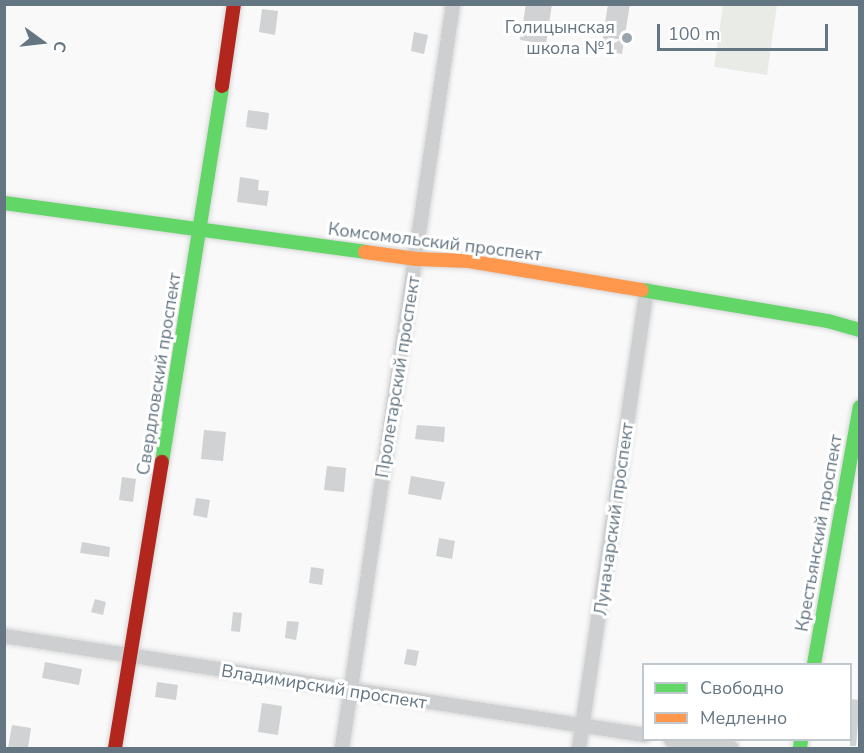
<!DOCTYPE html>
<meta charset="utf-8">
<style>
body{margin:0}
#map{position:relative;width:864px;height:753px;overflow:hidden;background:#f9f9f9;font-family:"Nunito Sans",sans-serif}
div>[style]{position:absolute}
.green>*{inset:0;background:#e8ebe6}
.building>*{inset:0;background:#d0d2d3}
.roads{filter:drop-shadow(0 0 2px #d5d6d7) drop-shadow(0 0 2px #d5d6d7)}
.street>*{height:14px;margin:-7px;padding:0 7px;transform-origin:7px;border-radius:7px;background:#cecfd0}
.fast>*{height:14px;margin:-7px;padding:0 7px;transform-origin:7px;border-radius:7px;background:#63d668}
.slow>*{height:14px;margin:-7px;padding:0 7px;transform-origin:7px;border-radius:7px;background:#ff974d}
.jam>*{height:14px;margin:-7px;padding:0 7px;transform-origin:7px;border-radius:7px;background:#b3261e}
.dots>*{width:16px;height:16px;translate:-50% -50%;box-sizing:border-box;border:3px solid #fff;border-radius:50%}
span{translate:-50% -50%;white-space:nowrap;text-align:center;line-height:1.15;-webkit-text-stroke:6px #fff;paint-order:stroke}
.poi-label{font-size:18px;color:#657683}
.right{translate:-100% -50%;text-align:right}
.street-label{font-size:18px;color:#657683}
.frame{position:absolute;inset:0;border:6px solid #657683;pointer-events:none}
.legend{position:absolute;left:642px;top:663px;width:210px;height:78px;box-sizing:border-box;background:#fff;border:2px solid #c1c8cd;margin:0;padding:8px 10px;list-style:none;font-size:18px;color:#657683}
.legend li{display:flex;align-items:center;gap:12px;height:30px}
.legend b{width:30px;border:2px solid #c1c8cd}
.north{position:absolute;left:12px;top:12px;width:60px;height:60px;-webkit-text-stroke:4px #fff;paint-order:stroke;rotate:105deg;font-size:16px;font-weight:700;line-height:24px;text-align:center;color:#657683}
.north::after{content:'';display:block;margin:auto;width:21px;height:27px;background:#657683;clip-path:polygon(50% 0,100% 100%,50% 72%,0 100%)}
.scale{position:absolute;left:657px;top:24px;width:171px;height:27px;box-sizing:border-box;border:3px solid #657683;border-top:0;padding-left:8px;font-size:18px;line-height:21px;white-space:nowrap;color:#657683;-webkit-text-stroke:4px #fff;paint-order:stroke}
</style>
<div id="map">
<div class="green">
<i style="clip-path:polygon(723px 5px,777px 5px,767px 75px,714px 67px)"></i>
</div>
<div class="building">
<i style="clip-path:polygon(526px 4px,552px 4px,546px 44px,520px 40px)"></i>
<i style="clip-path:polygon(608px 4px,630px 4px,622px 54px,601px 51px)"></i>
<i style="clip-path:polygon(262px 9px,278px 11px,275px 35px,259px 32px)"></i>
<i style="clip-path:polygon(414px 32px,428px 35px,424px 54px,411px 51px)"></i>
<i style="clip-path:polygon(248px 110px,269px 113px,267px 130px,246px 127px)"></i>
<i style="clip-path:polygon(240px 177px,259px 180px,258px 190px,269px 191px,267px 206px,237px 202px)"></i>
<i style="clip-path:polygon(417px 425px,445px 427px,444px 442px,415px 439px)"></i>
<i style="clip-path:polygon(204px 430px,226px 432px,223px 461px,201px 459px)"></i>
<i style="clip-path:polygon(327px 466px,346px 468px,344px 492px,324px 490px)"></i>
<i style="clip-path:polygon(411px 476px,445px 482px,441px 500px,408px 494px)"></i>
<i style="clip-path:polygon(122px 477px,136px 479px,133px 502px,119px 500px)"></i>
<i style="clip-path:polygon(196px 498px,210px 500px,207px 518px,193px 515px)"></i>
<i style="clip-path:polygon(439px 538px,455px 541px,452px 559px,436px 556px)"></i>
<i style="clip-path:polygon(82px 542px,110px 547px,109px 557px,80px 553px)"></i>
<i style="clip-path:polygon(311px 567px,324px 569px,322px 585px,309px 583px)"></i>
<i style="clip-path:polygon(95px 599px,106px 602px,103px 615px,91px 612px)"></i>
<i style="clip-path:polygon(233px 612px,242px 613px,240px 632px,231px 631px)"></i>
<i style="clip-path:polygon(287px 621px,299px 622px,296px 640px,285px 638px)"></i>
<i style="clip-path:polygon(407px 649px,419px 651px,416px 666px,404px 664px)"></i>
<i style="clip-path:polygon(45px 662px,82px 669px,79px 685px,42px 678px)"></i>
<i style="clip-path:polygon(157px 682px,178px 685px,176px 700px,155px 697px)"></i>
<i style="clip-path:polygon(850px 699px,860px 700px,856px 746px,850px 746px)"></i>
<i style="clip-path:polygon(262px 703px,282px 706px,278px 735px,258px 732px)"></i>
<i style="clip-path:polygon(12px 725px,31px 728px,28px 748px,8px 748px)"></i>
</div>
<div class="roads">
<div class="street">
<i style="left:4px;top:636px;width:648px;rotate:8.79deg"></i>
<i style="left:671px;top:740px;width:61px;rotate:7.6deg"></i>
<i style="left:342px;top:748px;width:752px;rotate:-81.51deg"></i>
<i style="left:579px;top:748px;width:463px;rotate:-81.6deg"></i>
</div>
<div class="fast">
<i style="left:4px;top:203px;width:364px;rotate:7.7deg"></i>
<i style="left:642px;top:290px;width:189px;rotate:9.5deg"></i>
<i style="left:828px;top:321px;width:33px;rotate:16deg"></i>
<i style="left:162px;top:462px;width:381px;rotate:-80.9deg"></i>
<i style="left:814px;top:664px;width:261px;rotate:-79.9deg"></i>
<i style="left:800px;top:748px;width:8px;rotate:-83deg"></i>
</div>
<div class="slow">
<i style="left:365px;top:252px;width:52px;rotate:7.7deg"></i>
<i style="left:417px;top:259px;width:51px;rotate:2.2deg"></i>
<i style="left:468px;top:261px;width:176px;rotate:9.5deg"></i>
</div>
<div class="jam">
<i style="left:222px;top:86px;width:83px;rotate:-81.7deg"></i>
<i style="left:115px;top:748px;width:290px;rotate:-80.7deg"></i>
</div>
</div>
<div class="dots">
<i style="left:627px;top:38px;background:#99a4ac"></i>
</div>
<div class="poi-label">
<span class="right" style="left:615px;top:38px">Голицынская<br>школа №1</span>
</div>
<div class="street-label">
<span style="left:435px;top:242px;rotate:7deg">Комсомольский проспект</span>
<span style="left:159px;top:374px;rotate:-81deg">Свердловский проспект</span>
<span style="left:398px;top:377px;rotate:-81deg">Пролетарский проспект</span>
<span style="left:614px;top:519px;rotate:-82deg">Луначарский проспект</span>
<span style="left:819px;top:533px;rotate:-80deg">Крестьянский проспект</span>
<span style="left:324px;top:687px;rotate:9deg">Владимирский проспект</span>
</div>
<div class="frame"></div>
<ul class="legend">
<li><b style="height:8px;background:#63d668"></b>Свободно</li>
<li><b style="height:8px;background:#ff974d"></b>Медленно</li>
</ul>
<div class="north">С</div>
<div class="scale">100 m</div>
</div>
